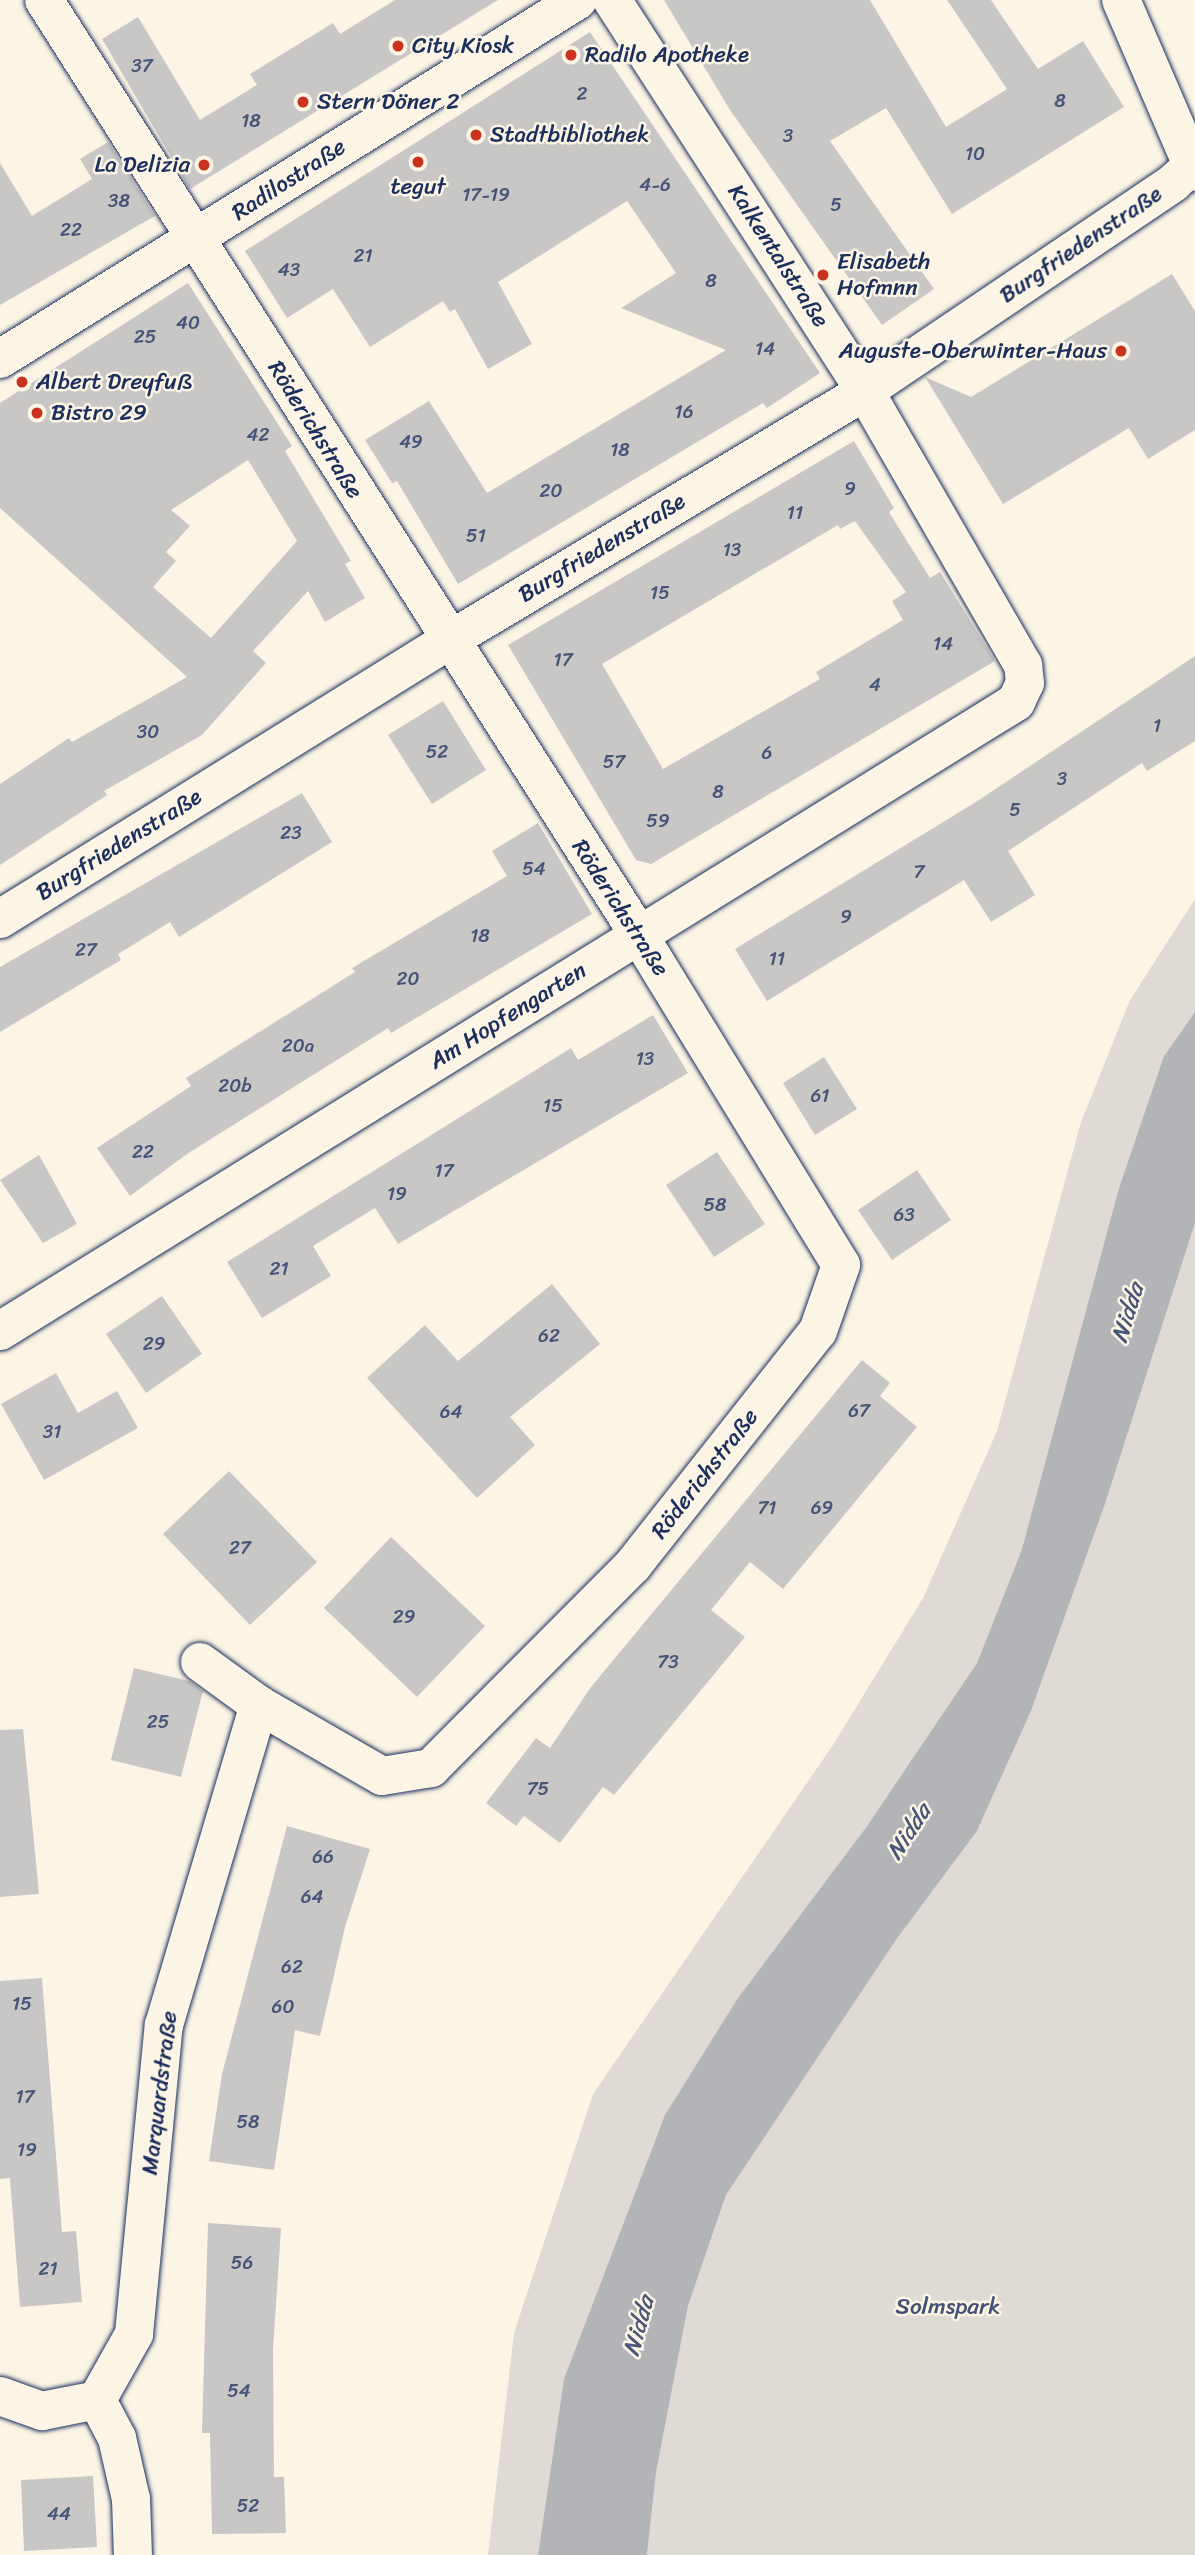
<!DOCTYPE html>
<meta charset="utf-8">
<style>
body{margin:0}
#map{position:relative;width:1195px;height:2555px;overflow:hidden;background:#fcf5e5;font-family:Sriracha,sans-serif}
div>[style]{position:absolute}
.green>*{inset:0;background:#dfdbd4}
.water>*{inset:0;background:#b2b4b8}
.building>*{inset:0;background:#c8c7c6}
.roads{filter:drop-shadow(0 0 2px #1b2f5e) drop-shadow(0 0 2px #1b2f5e)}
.street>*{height:38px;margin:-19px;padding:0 19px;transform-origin:19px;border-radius:19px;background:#fcf5e5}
.secondary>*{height:38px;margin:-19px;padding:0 19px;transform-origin:19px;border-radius:19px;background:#fcf5e5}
.dots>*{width:19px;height:19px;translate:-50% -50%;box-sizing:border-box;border:4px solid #fcf5e5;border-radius:50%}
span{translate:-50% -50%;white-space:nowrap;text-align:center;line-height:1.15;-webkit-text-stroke:5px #fcf5e5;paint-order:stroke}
.number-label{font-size:19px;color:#465578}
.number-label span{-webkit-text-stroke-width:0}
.poi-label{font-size:23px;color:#1b2f5e}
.left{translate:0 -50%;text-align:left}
.right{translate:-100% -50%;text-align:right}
.street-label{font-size:23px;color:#1b2f5e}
.park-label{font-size:23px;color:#425176}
.water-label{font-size:24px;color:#485779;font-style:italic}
</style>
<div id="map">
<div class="green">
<i style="clip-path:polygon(1195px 899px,1195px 1012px,1164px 1056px,1022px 1549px,977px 1663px,865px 1829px,564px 2379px,538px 2555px,488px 2555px,514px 2333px,593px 2094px,833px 1745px,923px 1598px,997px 1431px,1081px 1122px,1130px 1000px)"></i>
<i style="clip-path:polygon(1195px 1223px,1195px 2555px,647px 2555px,656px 2473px,688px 2306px,726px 2195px,896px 1940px,977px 1831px,1031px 1711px,1105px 1504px)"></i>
</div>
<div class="water">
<i style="clip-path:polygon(1195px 1012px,1195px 1223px,1105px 1504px,1031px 1711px,977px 1831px,896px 1940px,726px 2195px,688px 2306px,656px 2473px,647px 2555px,538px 2555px,564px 2379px,665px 2115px,738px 1998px,865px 1829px,977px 1663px,1022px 1549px,1119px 1188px,1164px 1056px)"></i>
</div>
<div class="building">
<i style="clip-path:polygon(395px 0,498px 0,190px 189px,102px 39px,138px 17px,200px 120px,257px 85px,250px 74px,333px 23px,340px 34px)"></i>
<i style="clip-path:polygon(664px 0,870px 0,946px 127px,1007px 89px,947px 0,991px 0,1038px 69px,1083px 41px,1124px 107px,952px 214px,886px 108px,830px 141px,934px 289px,882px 325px,730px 110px)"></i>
<i style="clip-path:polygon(590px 32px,820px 373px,767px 408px,763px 403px,458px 584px,397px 481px,392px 483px,365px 440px,429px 401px,487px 493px,726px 350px,621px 308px,676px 273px,627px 201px,498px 282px,532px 344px,488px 369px,455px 309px,450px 312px,443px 301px,370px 347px,333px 289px,287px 318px,245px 251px)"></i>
<i style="clip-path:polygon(108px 142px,155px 216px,0 305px,0 163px,32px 216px,92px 179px,80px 159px)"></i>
<i style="clip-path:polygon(1172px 274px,1195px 311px,1195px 430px,1148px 459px,1129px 428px,1003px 504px,925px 377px,971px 397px)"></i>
<i style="clip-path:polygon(evenodd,188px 283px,292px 446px,285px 451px,351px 561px,345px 564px,365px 598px,325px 622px,308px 591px,253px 651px,266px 663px,202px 735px,104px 791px,107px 795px,0 865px,0 784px,69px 738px,72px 742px,187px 677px,0 508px,0 403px,188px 283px,248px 460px,297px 541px,211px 638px,153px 587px,176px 561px,166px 552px,190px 526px,171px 510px,248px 460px)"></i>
<i style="clip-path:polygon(evenodd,854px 441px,894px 508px,889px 512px,930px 578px,940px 572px,995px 661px,651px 864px,636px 860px,508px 645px,854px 441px,855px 521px,906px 592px,892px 601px,903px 620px,816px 672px,820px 679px,663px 769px,602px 664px,838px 525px,840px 529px,855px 521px)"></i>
<i style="clip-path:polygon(1195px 656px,1195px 741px,1147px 771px,1142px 763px,1008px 851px,1035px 895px,991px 922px,964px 880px,767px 1001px,735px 949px,976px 802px)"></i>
<i style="clip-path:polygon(443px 701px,486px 770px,432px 804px,388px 735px)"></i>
<i style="clip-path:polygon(302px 793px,332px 842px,179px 937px,170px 922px,118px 954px,121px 960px,0 1032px,0 967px)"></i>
<i style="clip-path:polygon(538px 823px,592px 914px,391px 1033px,388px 1028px,187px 1154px,130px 1196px,97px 1148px,191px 1086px,186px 1078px,355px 972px,352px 968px,507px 876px,492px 851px)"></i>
<i style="clip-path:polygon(653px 1015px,688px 1073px,398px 1244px,375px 1208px,313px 1246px,331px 1276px,262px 1318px,227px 1262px,571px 1048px,578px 1060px)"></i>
<i style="clip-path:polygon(824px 1057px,857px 1109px,815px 1135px,783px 1083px)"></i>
<i style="clip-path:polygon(717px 1152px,765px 1224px,714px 1257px,666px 1185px)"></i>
<i style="clip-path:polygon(39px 1155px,77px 1224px,43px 1243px,0 1180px)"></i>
<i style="clip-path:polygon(917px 1170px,951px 1220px,892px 1260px,858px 1210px)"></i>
<i style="clip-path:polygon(552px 1284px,600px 1344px,510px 1417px,535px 1445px,477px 1498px,367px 1378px,425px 1325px,458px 1361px)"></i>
<i style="clip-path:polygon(162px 1296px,202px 1354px,146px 1393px,106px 1334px)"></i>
<i style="clip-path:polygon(862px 1360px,890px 1383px,880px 1396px,917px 1427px,783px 1589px,750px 1562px,711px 1610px,745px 1637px,614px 1795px,603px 1787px,560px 1843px,524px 1816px,516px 1826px,486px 1803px,536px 1738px,550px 1748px,591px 1687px)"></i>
<i style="clip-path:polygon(56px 1373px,78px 1413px,117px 1391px,138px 1428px,44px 1480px,1px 1404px)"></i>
<i style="clip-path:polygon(229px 1471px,317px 1562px,250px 1625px,163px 1534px)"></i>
<i style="clip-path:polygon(391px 1537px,485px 1626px,417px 1697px,324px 1608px)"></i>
<i style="clip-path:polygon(134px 1668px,189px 1681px,203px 1691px,181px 1777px,111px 1760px)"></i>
<i style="clip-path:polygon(23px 1729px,39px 1894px,0 1897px,0 1730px)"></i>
<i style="clip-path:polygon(287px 1826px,370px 1849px,345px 1927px,320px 2036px,295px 2030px,274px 2170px,209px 2161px,222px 2074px)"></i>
<i style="clip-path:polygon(42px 1978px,62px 2232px,76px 2231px,82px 2302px,20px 2307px,10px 2178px,0 2179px,0 1981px)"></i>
<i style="clip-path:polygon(208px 2223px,281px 2228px,273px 2350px,274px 2477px,284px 2477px,286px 2533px,212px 2534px,210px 2433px,202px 2433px)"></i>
<i style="clip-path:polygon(93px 2476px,97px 2547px,24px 2551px,21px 2480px)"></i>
</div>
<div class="roads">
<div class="street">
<i style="left:0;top:359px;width:680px;rotate:-31.84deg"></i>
<i style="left:0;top:919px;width:527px;rotate:-31.82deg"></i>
<i style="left:448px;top:641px;width:486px;rotate:-30.9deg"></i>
<i style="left:865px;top:391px;width:372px;rotate:-34deg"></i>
<i style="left:1173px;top:183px;width:30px;rotate:-42deg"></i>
<i style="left:0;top:1331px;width:1195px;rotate:-31.76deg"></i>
<i style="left:1016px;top:702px;width:21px;rotate:-65deg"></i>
<i style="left:1025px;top:683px;width:18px;rotate:-96deg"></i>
<i style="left:1023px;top:665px;width:316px;rotate:-120deg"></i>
<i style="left:865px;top:391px;width:466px;rotate:-122.9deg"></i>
<i style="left:200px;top:1662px;width:73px;rotate:36.1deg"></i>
<i style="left:0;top:2396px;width:45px;rotate:19.7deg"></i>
<i style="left:42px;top:2411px;width:56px;rotate:-11.3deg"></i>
<i style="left:97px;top:2400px;width:76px;rotate:-60.7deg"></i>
<i style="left:134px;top:2334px;width:310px;rotate:-84.5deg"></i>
<i style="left:164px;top:2025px;width:334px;rotate:-73.5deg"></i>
<i style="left:259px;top:1705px;width:142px;rotate:30deg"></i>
<i style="left:382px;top:1776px;width:50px;rotate:-9.3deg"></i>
<i style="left:431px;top:1768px;width:286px;rotate:-45.1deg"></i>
<i style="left:633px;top:1565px;width:298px;rotate:-51.7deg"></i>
<i style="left:818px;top:1331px;width:70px;rotate:-70.8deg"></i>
<i style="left:841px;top:1265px;width:387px;rotate:-121.5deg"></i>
<i style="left:639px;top:935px;width:1108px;rotate:-122.47deg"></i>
<i style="left:97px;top:2400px;width:43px;rotate:62.2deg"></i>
<i style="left:117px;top:2438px;width:63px;rotate:77.1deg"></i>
<i style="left:131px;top:2499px;width:56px;rotate:88deg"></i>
</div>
<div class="secondary">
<i style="left:1121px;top:0;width:187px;rotate:66.7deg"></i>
</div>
</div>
<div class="dots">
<i style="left:398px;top:46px;background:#c8321e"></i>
<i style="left:571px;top:55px;background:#c8321e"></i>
<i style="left:303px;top:102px;background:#c8321e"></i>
<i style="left:476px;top:135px;background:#c8321e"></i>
<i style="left:418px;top:162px;background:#c8321e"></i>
<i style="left:204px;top:165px;background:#c8321e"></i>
<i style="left:823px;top:275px;background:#c8321e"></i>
<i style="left:1121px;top:351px;background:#c8321e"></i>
<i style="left:22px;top:382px;background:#c8321e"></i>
<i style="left:37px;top:413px;background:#c8321e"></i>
</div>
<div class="number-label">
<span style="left:142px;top:66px">37</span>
<span style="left:582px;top:94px">2</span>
<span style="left:1060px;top:101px">8</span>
<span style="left:251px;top:121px">18</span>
<span style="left:788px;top:136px">3</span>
<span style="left:975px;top:154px">10</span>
<span style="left:655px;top:185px">4-6</span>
<span style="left:486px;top:195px">17-19</span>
<span style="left:119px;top:201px">38</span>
<span style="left:836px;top:205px">5</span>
<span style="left:71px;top:230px">22</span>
<span style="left:363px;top:256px">21</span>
<span style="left:289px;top:270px">43</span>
<span style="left:711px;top:281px">8</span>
<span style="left:188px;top:323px">40</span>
<span style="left:145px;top:337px">25</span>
<span style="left:765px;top:349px">14</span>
<span style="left:684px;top:412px">16</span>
<span style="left:258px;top:435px">42</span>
<span style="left:411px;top:442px">49</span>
<span style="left:620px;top:450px">18</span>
<span style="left:850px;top:489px">9</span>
<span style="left:551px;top:491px">20</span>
<span style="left:795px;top:513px">11</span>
<span style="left:476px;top:536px">51</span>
<span style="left:732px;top:550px">13</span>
<span style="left:660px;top:593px">15</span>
<span style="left:943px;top:644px">14</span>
<span style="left:563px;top:660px">17</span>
<span style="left:875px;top:685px">4</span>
<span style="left:1157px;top:726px">1</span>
<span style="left:148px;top:732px">30</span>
<span style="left:437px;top:752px">52</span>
<span style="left:767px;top:753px">6</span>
<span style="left:614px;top:762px">57</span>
<span style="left:1062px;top:779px">3</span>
<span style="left:718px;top:792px">8</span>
<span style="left:1015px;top:810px">5</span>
<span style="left:658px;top:821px">59</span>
<span style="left:291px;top:833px">23</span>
<span style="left:534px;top:869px">54</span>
<span style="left:919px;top:872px">7</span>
<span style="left:846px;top:917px">9</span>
<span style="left:480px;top:936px">18</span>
<span style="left:86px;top:950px">27</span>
<span style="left:777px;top:959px">11</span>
<span style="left:408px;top:979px">20</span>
<span style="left:298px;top:1046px">20a</span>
<span style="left:645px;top:1059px">13</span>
<span style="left:235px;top:1086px">20b</span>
<span style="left:820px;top:1096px">61</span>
<span style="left:553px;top:1106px">15</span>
<span style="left:143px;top:1152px">22</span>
<span style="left:444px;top:1171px">17</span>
<span style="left:397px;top:1194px">19</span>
<span style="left:715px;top:1205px">58</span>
<span style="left:904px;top:1215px">63</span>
<span style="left:279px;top:1269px">21</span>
<span style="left:549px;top:1336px">62</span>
<span style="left:154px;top:1344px">29</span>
<span style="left:859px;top:1411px">67</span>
<span style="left:451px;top:1412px">64</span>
<span style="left:52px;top:1432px">31</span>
<span style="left:767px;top:1508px">71</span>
<span style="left:822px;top:1508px">69</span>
<span style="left:240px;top:1548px">27</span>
<span style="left:404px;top:1617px">29</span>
<span style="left:668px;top:1662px">73</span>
<span style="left:158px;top:1722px">25</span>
<span style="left:538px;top:1789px">75</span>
<span style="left:323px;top:1857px">66</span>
<span style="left:312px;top:1897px">64</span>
<span style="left:292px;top:1967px">62</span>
<span style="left:22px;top:2004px">15</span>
<span style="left:283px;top:2007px">60</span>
<span style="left:25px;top:2097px">17</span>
<span style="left:248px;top:2122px">58</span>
<span style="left:27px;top:2150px">19</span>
<span style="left:242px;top:2263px">56</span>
<span style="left:48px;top:2269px">21</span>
<span style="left:239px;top:2391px">54</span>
<span style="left:248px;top:2506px">52</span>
<span style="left:59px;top:2514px">44</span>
</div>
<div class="poi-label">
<span class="left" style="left:412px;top:46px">City Kiosk</span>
<span class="left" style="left:585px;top:55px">Radilo Apotheke</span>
<span class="left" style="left:317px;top:102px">Stern Döner 2</span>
<span class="left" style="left:490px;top:135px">Stadtbibliothek</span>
<span class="right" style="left:190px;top:165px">La Delizia</span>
<span style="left:418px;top:187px">tegut</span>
<span class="left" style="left:837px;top:275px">Elisabeth<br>Hofmnn</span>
<span class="right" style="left:1107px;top:351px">Auguste-Oberwinter-Haus</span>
<span class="left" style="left:36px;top:382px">Albert Dreyfuß</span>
<span class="left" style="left:51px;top:413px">Bistro 29</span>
</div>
<div class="street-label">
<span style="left:289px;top:180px;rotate:-33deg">Radilostraße</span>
<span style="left:1081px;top:245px;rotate:-34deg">Burgfriedenstraße</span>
<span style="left:778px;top:256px;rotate:57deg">Kalkentalstraße</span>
<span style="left:315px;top:430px;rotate:58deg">Röderichstraße</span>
<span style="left:602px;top:548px;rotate:-31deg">Burgfriedenstraße</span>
<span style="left:119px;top:845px;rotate:-32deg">Burgfriedenstraße</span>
<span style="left:620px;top:908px;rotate:57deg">Röderichstraße</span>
<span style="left:508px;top:1016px;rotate:-32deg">Am Hopfengarten</span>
<span style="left:705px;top:1474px;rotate:-52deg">Röderichstraße</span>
<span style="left:160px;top:2093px;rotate:-83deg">Marquardstraße</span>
</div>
<div class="park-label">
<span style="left:948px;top:2307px">Solmspark</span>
</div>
<div class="water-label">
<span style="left:1128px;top:1313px;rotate:-73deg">Nidda</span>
<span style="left:909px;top:1832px;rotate:-57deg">Nidda</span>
<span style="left:639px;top:2326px;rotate:-75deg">Nidda</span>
</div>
</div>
